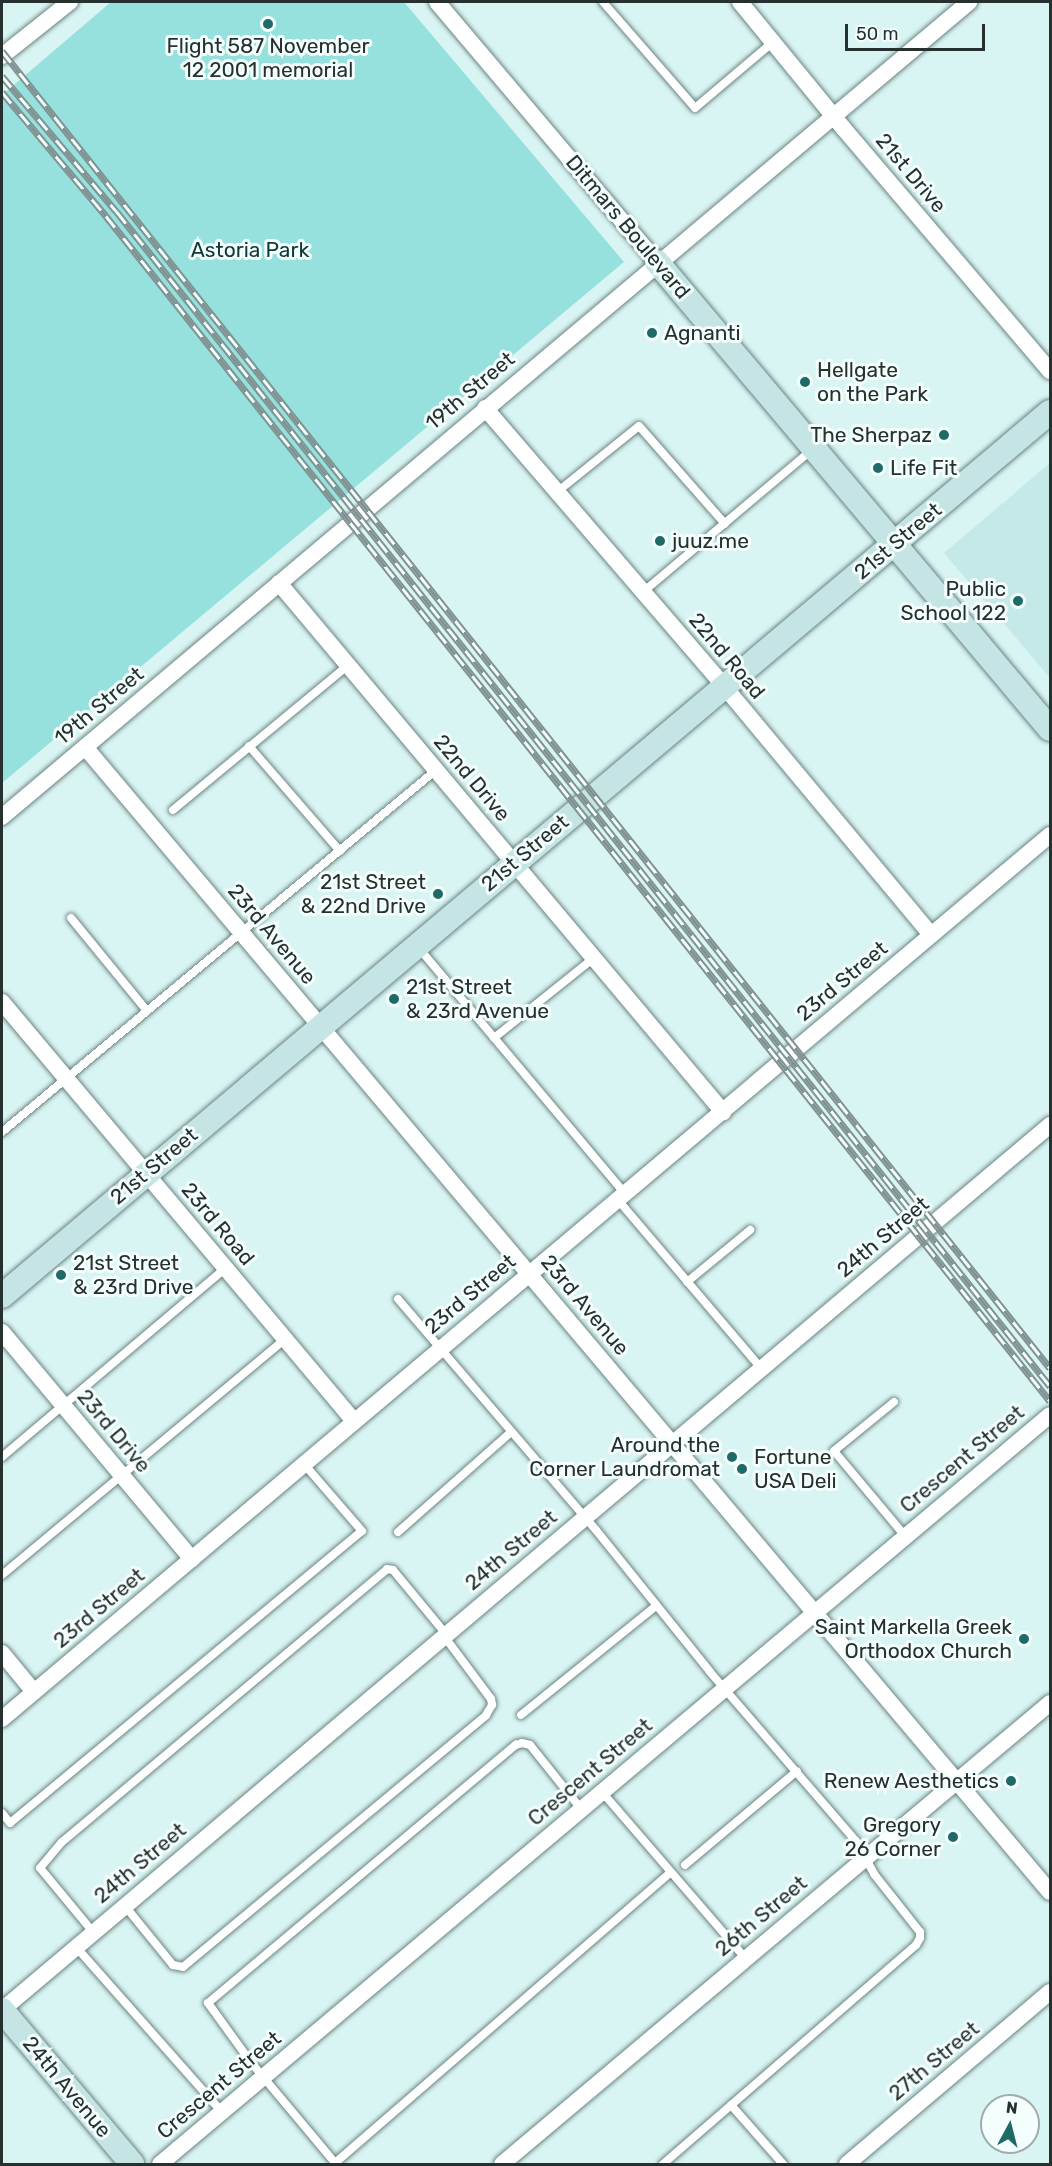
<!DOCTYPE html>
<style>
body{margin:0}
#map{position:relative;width:1052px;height:2166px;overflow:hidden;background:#d9f5f3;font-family:Rubik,sans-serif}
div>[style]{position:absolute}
.built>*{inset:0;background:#c4e9e7}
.green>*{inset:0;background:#96e1de}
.roads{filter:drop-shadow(0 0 2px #6b8483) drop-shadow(0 0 2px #6b8483)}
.lane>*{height:8px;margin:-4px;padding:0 4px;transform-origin:4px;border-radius:4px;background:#fff}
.street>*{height:16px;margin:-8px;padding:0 8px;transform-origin:8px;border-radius:8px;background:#fff}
.secondary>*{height:24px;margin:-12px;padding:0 12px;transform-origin:12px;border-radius:12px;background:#c5e5e4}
.rail>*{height:7px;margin-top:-3.5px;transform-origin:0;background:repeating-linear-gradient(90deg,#f3fefd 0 14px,#809392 0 28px);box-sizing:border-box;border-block:2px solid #809392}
.dots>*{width:16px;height:16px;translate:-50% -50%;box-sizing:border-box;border:3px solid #f3fefd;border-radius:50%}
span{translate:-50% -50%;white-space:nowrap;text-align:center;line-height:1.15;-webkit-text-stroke:6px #f3fefd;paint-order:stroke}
.poi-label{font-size:21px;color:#25302f}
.left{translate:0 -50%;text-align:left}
.right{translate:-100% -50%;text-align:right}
.street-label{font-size:21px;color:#25302f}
.park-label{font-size:21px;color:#0f3937}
.frame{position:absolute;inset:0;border:3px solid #25302f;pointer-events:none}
.north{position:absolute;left:980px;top:2094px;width:60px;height:60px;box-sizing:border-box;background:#f3fefd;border:2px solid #a1acab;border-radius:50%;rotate:7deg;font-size:16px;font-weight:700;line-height:24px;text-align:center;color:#25302f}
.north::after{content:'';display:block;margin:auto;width:21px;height:27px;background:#1d6a67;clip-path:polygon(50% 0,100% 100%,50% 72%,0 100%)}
.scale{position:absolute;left:845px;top:24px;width:140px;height:27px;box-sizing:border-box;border:3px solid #25302f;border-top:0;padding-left:8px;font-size:18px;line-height:21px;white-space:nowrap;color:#25302f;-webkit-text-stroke:4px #f3fefd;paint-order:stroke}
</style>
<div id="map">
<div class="built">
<i style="clip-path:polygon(1050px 463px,1050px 678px,944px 553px)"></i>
</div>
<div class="green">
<i style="clip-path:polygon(111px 2px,404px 2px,624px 262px,2px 783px,2px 95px)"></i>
</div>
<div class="roads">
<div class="lane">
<i style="left:603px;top:2px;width:140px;rotate:49deg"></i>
<i style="left:695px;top:108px;width:102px;rotate:-40.2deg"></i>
<i style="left:557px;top:492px;width:105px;rotate:-38.8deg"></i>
<i style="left:639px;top:426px;width:130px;rotate:48.7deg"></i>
<i style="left:643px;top:592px;width:222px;rotate:-40.1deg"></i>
<i style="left:249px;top:746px;width:139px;rotate:49.1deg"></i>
<i style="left:173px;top:810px;width:227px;rotate:-39.6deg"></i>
<i style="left:71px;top:918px;width:120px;rotate:50.7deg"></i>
<i style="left:418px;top:947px;width:322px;rotate:50deg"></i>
<i style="left:494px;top:1038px;width:128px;rotate:-38.7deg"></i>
<i style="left:2px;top:1132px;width:565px;rotate:-39.83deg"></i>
<i style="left:618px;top:1200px;width:221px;rotate:49.6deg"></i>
<i style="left:687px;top:1282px;width:82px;rotate:-39.5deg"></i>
<i style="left:398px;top:1299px;width:304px;rotate:49.4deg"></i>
<i style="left:596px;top:1530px;width:182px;rotate:51.2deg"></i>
<i style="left:710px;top:1672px;width:223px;rotate:49.2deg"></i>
<i style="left:856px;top:1841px;width:38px;rotate:61deg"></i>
<i style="left:874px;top:1874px;width:74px;rotate:51.6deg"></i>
<i style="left:920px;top:1932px;width:6px;rotate:90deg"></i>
<i style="left:920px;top:1938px;width:8px;rotate:120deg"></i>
<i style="left:916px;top:1945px;width:335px;rotate:139.1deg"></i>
<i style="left:894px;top:1402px;width:77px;rotate:140.8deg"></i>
<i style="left:834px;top:1451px;width:111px;rotate:50.1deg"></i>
<i style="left:2px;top:1457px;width:293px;rotate:-40.2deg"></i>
<i style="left:398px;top:1532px;width:151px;rotate:-41.5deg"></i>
<i style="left:2px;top:1575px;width:368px;rotate:-39.8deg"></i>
<i style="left:521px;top:1715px;width:174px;rotate:-38.9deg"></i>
<i style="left:602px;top:1792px;width:221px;rotate:49.2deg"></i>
<i style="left:2px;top:1813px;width:13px;rotate:51deg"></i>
<i style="left:10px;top:1823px;width:457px;rotate:-39.7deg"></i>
<i style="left:362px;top:1531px;width:89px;rotate:-130.9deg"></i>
<i style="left:685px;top:1865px;width:146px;rotate:-40deg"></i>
<i style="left:125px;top:1906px;width:76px;rotate:50.9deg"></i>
<i style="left:173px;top:1965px;width:10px;rotate:11deg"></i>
<i style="left:183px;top:1967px;width:394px;rotate:-39.7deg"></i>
<i style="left:486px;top:1715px;width:12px;rotate:-59deg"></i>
<i style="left:492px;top:1705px;width:6px;rotate:-99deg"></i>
<i style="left:491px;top:1699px;width:79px;rotate:-126.7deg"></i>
<i style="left:93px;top:1932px;width:83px;rotate:-129.6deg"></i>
<i style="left:40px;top:1868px;width:34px;rotate:-50deg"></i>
<i style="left:62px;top:1842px;width:424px;rotate:-40deg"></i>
<i style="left:387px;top:1569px;width:6px;rotate:9deg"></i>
<i style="left:393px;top:1570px;width:83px;rotate:50.4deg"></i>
<i style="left:76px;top:1947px;width:220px;rotate:48.5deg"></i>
<i style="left:731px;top:2105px;width:79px;rotate:48.6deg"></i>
<i style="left:335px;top:2163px;width:444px;rotate:-40.9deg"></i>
<i style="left:336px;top:2164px;width:134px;rotate:-129.9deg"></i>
<i style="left:250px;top:2061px;width:72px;rotate:-125.9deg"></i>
<i style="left:208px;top:2003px;width:402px;rotate:-40deg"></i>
<i style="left:516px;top:1745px;width:6px;rotate:-18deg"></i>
<i style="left:522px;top:1743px;width:8px;rotate:14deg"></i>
<i style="left:530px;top:1745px;width:82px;rotate:51.4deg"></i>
</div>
<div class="street">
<i style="left:437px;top:2px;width:341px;rotate:49.8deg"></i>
<i style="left:740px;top:2px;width:164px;rotate:50.7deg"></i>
<i style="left:844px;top:129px;width:318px;rotate:49.6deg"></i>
<i style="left:2px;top:56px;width:87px;rotate:-38.5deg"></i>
<i style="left:485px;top:408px;width:365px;rotate:49.3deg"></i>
<i style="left:723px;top:685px;width:325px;rotate:50.2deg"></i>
<i style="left:279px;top:583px;width:691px;rotate:49.99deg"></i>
<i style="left:85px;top:747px;width:1497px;rotate:49.88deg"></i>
<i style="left:2px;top:817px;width:1265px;rotate:-40.12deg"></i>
<i style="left:2px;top:1002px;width:547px;rotate:49.97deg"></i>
<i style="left:2px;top:1332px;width:296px;rotate:50.1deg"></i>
<i style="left:2px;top:1653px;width:50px;rotate:50.6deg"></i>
<i style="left:2px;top:1719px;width:1371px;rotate:-40.15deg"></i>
<i style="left:2px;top:2010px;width:1372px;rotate:-40.18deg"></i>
<i style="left:160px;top:2164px;width:1163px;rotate:-40.08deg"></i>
<i style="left:502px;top:2164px;width:716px;rotate:-40.07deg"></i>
<i style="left:847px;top:2164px;width:266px;rotate:-40.3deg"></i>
</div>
<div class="secondary">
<i style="left:657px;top:262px;width:610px;rotate:49.92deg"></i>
<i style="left:2px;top:1296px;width:1371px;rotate:-40.15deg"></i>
<i style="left:2px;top:2010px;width:202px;rotate:49.8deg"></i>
</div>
</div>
<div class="rail">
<i style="left:2px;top:51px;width:1683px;rotate:51.49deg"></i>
<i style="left:2px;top:76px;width:178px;rotate:49.8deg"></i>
<i style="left:117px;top:212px;width:1500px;rotate:51.53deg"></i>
<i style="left:2px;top:92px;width:162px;rotate:50deg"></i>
<i style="left:106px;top:216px;width:1515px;rotate:51.46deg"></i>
</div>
<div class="dots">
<i style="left:268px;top:24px;background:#1d6a67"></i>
<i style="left:652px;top:333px;background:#1d6a67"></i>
<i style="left:805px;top:382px;background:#1d6a67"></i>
<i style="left:944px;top:435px;background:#1d6a67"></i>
<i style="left:878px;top:468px;background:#1d6a67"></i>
<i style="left:660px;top:541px;background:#1d6a67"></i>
<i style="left:1018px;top:601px;background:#1d6a67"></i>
<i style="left:438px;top:894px;background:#1d6a67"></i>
<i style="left:394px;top:999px;background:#1d6a67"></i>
<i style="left:61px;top:1275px;background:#1d6a67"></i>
<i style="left:732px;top:1457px;background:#1d6a67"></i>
<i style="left:742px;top:1469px;background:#1d6a67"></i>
<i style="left:1024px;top:1639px;background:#1d6a67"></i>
<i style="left:1011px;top:1781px;background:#1d6a67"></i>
<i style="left:953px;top:1837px;background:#1d6a67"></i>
</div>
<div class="poi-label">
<span style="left:268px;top:58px">Flight 587 November<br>12 2001 memorial</span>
<span class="left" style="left:664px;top:333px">Agnanti</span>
<span class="left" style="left:817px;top:382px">Hellgate<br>on the Park</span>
<span class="right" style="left:932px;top:435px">The Sherpaz</span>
<span class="left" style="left:890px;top:468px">Life Fit</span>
<span class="left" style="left:672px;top:541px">juuz.me</span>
<span class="right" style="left:1006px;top:601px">Public<br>School 122</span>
<span class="right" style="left:426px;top:894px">21st Street<br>&amp; 22nd Drive</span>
<span class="left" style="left:406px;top:999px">21st Street<br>&amp; 23rd Avenue</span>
<span class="left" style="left:73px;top:1275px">21st Street<br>&amp; 23rd Drive</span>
<span class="right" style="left:720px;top:1457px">Around the<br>Corner Laundromat</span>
<span class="left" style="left:754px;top:1469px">Fortune<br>USA Deli</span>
<span class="right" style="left:1012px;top:1639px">Saint Markella Greek<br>Orthodox Church</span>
<span class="right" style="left:999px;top:1781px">Renew Aesthetics</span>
<span class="right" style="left:941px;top:1837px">Gregory<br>26 Corner</span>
</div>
<div class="street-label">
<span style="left:911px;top:173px;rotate:50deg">21st Drive</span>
<span style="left:628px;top:227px;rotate:50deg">Ditmars Boulevard</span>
<span style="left:470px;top:391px;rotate:-40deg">19th Street</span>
<span style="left:898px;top:541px;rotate:-40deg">21st Street</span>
<span style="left:727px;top:656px;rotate:50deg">22nd Road</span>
<span style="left:99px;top:706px;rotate:-40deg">19th Street</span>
<span style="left:472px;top:778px;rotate:50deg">22nd Drive</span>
<span style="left:525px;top:853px;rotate:-40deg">21st Street</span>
<span style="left:272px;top:934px;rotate:50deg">23rd Avenue</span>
<span style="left:842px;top:981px;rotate:-40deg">23rd Street</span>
<span style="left:154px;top:1166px;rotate:-40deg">21st Street</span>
<span style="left:218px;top:1224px;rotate:50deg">23rd Road</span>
<span style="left:883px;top:1237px;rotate:-40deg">24th Street</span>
<span style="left:470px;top:1294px;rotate:-40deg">23rd Street</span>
<span style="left:585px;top:1305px;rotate:50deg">23rd Avenue</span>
<span style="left:114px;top:1431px;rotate:50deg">23rd Drive</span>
<span style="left:962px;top:1459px;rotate:-40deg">Crescent Street</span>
<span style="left:511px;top:1550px;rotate:-40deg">24th Street</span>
<span style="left:99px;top:1608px;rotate:-40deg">23rd Street</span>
<span style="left:590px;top:1772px;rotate:-40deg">Crescent Street</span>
<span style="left:140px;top:1863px;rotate:-40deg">24th Street</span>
<span style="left:761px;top:1916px;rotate:-40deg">26th Street</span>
<span style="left:934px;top:2061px;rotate:-40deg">27th Street</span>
<span style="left:219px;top:2085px;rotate:-40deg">Crescent Street</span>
<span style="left:67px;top:2087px;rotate:50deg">24th Avenue</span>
</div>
<div class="park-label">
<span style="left:250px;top:250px">Astoria Park</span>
</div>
<div class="frame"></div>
<div class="north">N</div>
<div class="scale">50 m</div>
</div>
